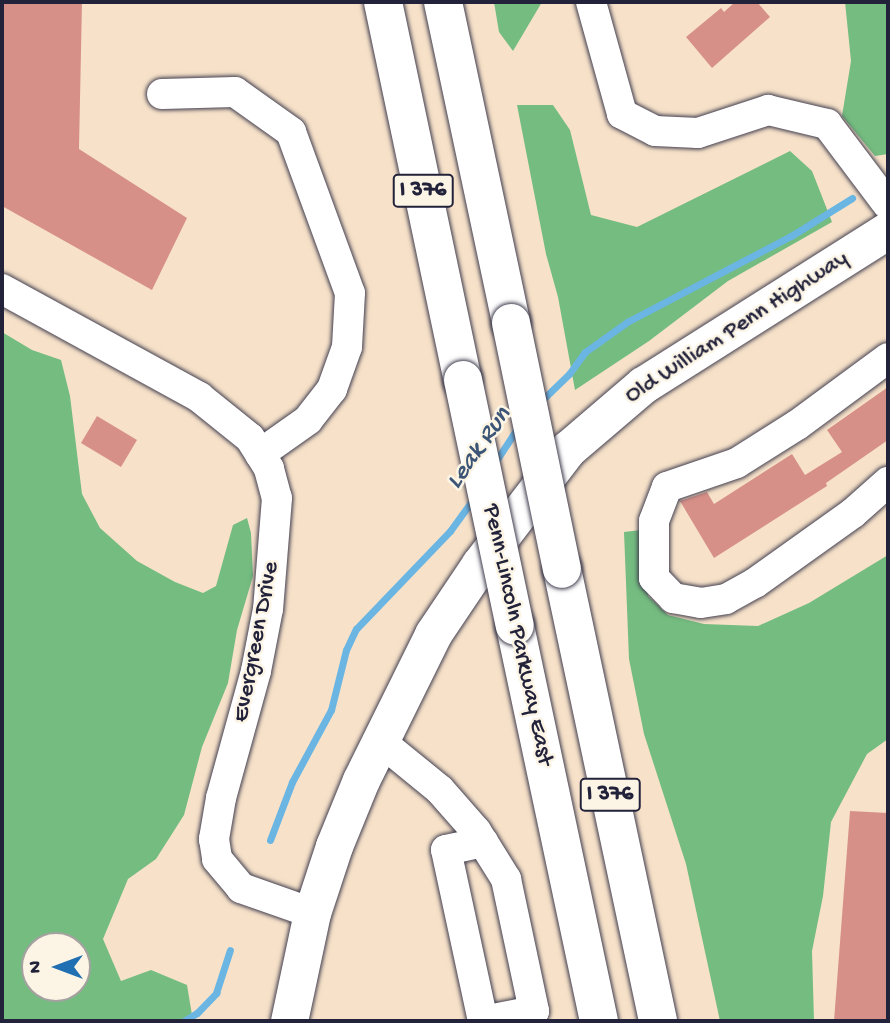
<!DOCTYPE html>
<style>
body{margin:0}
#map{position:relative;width:890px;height:1023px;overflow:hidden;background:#f7e2c9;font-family:"Gochi Hand",sans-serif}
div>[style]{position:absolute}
.forest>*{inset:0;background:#74bc80}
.stream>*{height:7px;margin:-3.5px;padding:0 3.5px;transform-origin:3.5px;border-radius:3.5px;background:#6bb5e3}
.building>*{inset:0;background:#d79088}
.roads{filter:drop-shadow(0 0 2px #423f50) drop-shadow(0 0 2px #423f50)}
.minor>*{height:30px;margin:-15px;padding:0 15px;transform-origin:15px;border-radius:15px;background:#fff}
.major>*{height:37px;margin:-18.5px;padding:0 18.5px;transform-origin:18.5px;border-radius:18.5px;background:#fff}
.highway>*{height:38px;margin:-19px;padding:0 19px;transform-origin:19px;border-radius:19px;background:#fff}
.bridges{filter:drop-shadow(0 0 2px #423f50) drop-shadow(0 0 2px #423f50)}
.highway-bridge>*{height:38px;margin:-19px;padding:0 19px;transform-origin:19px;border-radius:19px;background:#fff}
span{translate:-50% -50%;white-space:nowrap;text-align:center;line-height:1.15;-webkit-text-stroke:5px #fcf5e5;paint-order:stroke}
.shield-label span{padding:2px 5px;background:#fcf5e5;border:2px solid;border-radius:5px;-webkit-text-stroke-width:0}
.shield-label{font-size:23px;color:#22223b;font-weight:700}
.street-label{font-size:24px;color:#22223b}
.water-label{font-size:26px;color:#3c5576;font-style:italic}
.frame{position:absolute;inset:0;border:4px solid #22223b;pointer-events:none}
.north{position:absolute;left:21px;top:932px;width:70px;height:70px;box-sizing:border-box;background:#fcf5e5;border:2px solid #a5a1a1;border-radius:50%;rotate:270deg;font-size:19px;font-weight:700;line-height:28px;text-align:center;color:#22223b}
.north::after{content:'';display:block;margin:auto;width:24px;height:32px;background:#1f6fb2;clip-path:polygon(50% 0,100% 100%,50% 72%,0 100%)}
</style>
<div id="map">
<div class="forest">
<i style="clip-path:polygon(494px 2px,542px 2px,513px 51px,499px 32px)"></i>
<i style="clip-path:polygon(845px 2px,888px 2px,888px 154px,875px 156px,842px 116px,851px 61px)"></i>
<i style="clip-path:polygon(517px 105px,553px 105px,570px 130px,591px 215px,637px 227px,790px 151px,812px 171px,832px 222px,728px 281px,649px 341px,575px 390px,558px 297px,546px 254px)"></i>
<i style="clip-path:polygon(evenodd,2px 332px,32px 350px,61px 360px,70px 396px,82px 494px,100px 528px,137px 561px,175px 582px,203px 593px,216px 586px,233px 525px,247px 518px,251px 533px,253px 576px,237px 630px,228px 683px,202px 747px,184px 815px,156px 859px,128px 879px,103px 939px,121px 981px,151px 970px,187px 985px,193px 1021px,2px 1021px,2px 332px,77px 946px,77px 988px,35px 988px,35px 946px,77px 946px)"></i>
<i style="clip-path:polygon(641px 530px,648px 596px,668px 615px,704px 624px,758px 626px,809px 603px,888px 555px,888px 739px,867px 754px,831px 822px,823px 896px,812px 951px,814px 1021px,720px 1021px,686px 864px,644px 734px,629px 659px,624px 532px)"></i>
</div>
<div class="stream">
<i style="left:539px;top:403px;width:42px;rotate:-44deg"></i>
<i style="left:569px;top:374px;width:27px;rotate:-54deg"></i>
<i style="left:585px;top:352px;width:52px;rotate:-35.5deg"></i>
<i style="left:627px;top:322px;width:185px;rotate:-27.7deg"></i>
<i style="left:791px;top:236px;width:72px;rotate:-31.9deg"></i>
<i style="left:494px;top:464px;width:48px;rotate:-57deg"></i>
<i style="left:270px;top:840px;width:62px;rotate:-69.2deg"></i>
<i style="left:292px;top:782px;width:82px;rotate:-61.6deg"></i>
<i style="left:331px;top:710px;width:62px;rotate:-76deg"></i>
<i style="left:346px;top:650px;width:23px;rotate:-65deg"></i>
<i style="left:356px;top:629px;width:136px;rotate:-46.2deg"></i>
<i style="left:450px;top:531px;width:39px;rotate:-54deg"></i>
<i style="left:184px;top:1021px;width:15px;rotate:-32deg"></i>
<i style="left:197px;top:1013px;width:28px;rotate:-46deg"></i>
<i style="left:216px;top:993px;width:45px;rotate:-72deg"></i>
</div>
<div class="building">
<i style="clip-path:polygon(4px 2px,82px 2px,79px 149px,187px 218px,152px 290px,2px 206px)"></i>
<i style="clip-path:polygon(735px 2px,757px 2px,770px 17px,712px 68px,686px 37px,721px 8px,724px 12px)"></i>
<i style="clip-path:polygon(888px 387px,888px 440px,826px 483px,827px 486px,714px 558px,680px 501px,707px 492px,714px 504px,792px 454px,805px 475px,842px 452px,827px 430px)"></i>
<i style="clip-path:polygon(97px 416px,137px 440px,121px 467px,81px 443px)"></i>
<i style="clip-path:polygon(850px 811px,888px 813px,888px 1021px,834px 1021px)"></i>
</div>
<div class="roads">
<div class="minor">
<i style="left:591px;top:2px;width:116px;rotate:74.5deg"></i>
<i style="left:622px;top:114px;width:37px;rotate:27deg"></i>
<i style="left:655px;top:131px;width:43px;rotate:2.7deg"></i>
<i style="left:698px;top:133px;width:74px;rotate:-18.2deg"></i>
<i style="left:768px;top:110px;width:61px;rotate:13.3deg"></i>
<i style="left:827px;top:124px;width:101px;rotate:53deg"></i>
<i style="left:162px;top:94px;width:73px;rotate:-1.6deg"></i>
<i style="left:235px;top:92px;width:69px;rotate:35.5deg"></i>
<i style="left:291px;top:132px;width:171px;rotate:69.9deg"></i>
<i style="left:350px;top:293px;width:54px;rotate:93.2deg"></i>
<i style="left:347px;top:347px;width:45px;rotate:109.7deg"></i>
<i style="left:332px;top:389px;width:39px;rotate:128deg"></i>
<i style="left:308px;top:420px;width:59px;rotate:144.7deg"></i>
<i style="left:2px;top:289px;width:225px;rotate:28.7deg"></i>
<i style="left:199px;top:397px;width:65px;rotate:38.8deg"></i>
<i style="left:250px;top:438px;width:36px;rotate:58deg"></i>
<i style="left:269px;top:469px;width:30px;rotate:75deg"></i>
<i style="left:277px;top:498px;width:111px;rotate:94.6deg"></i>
<i style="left:268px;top:609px;width:63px;rotate:101deg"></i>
<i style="left:256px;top:671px;width:132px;rotate:105.4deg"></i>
<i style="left:221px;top:798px;width:42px;rotate:99.7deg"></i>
<i style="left:214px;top:839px;width:20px;rotate:81deg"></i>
<i style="left:217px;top:859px;width:38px;rotate:50deg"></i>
<i style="left:241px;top:888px;width:75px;rotate:19.4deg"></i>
<i style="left:888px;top:358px;width:113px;rotate:143.6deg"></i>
<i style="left:797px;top:425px;width:71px;rotate:147.7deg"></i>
<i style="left:737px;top:463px;width:74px;rotate:161.1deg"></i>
<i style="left:667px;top:487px;width:36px;rotate:111deg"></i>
<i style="left:654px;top:521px;width:57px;rotate:90deg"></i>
<i style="left:654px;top:578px;width:28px;rotate:46deg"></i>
<i style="left:673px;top:598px;width:28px;rotate:10deg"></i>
<i style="left:701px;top:603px;width:25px;rotate:-9deg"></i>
<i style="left:726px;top:599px;width:33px;rotate:-29deg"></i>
<i style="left:755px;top:583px;width:120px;rotate:-35.5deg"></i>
<i style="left:853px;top:513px;width:47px;rotate:-41.5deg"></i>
<i style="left:380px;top:741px;width:77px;rotate:39.2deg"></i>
<i style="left:440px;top:790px;width:55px;rotate:48.7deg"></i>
<i style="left:476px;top:831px;width:13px;rotate:58deg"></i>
<i style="left:483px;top:842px;width:44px;rotate:58.1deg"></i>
<i style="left:506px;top:879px;width:135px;rotate:78deg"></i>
<i style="left:534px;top:1011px;width:52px;rotate:168.9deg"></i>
<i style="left:483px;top:1021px;width:175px;rotate:-102.2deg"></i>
<i style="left:446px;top:850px;width:38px;rotate:-12deg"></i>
</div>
<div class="major">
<i style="left:289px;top:1021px;width:110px;rotate:-78deg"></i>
<i style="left:312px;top:913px;width:71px;rotate:-71.8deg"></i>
<i style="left:334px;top:846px;width:71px;rotate:-67.8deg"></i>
<i style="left:361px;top:780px;width:163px;rotate:-63.7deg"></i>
<i style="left:433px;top:634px;width:84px;rotate:-56.1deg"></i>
<i style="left:480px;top:564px;width:145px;rotate:-52.6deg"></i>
<i style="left:568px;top:449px;width:99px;rotate:-40.5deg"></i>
<i style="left:643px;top:385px;width:290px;rotate:-32.3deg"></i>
</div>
<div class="highway">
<i style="left:383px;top:2px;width:386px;rotate:78.1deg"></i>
<i style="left:443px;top:2px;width:328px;rotate:78deg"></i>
<i style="left:562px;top:569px;width:462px;rotate:78deg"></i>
<i style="left:515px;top:626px;width:404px;rotate:78deg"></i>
</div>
</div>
<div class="bridges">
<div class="highway-bridge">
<i style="left:511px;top:323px;width:251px;rotate:78.3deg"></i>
<i style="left:463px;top:380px;width:251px;rotate:78.1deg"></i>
</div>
</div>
<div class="shield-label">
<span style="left:423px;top:191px">I 376</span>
<span style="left:610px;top:795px">I 376</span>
</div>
<div class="street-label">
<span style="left:737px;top:328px;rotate:-33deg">Old William Penn Highway</span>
<span style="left:517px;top:635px;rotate:78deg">Penn-Lincoln Parkway East</span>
<span style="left:257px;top:642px;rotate:-79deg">Evergreen Drive</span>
</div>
<div class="water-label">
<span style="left:480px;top:449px;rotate:-55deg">Leak Run</span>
</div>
<div class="frame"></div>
<div class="north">N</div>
</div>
